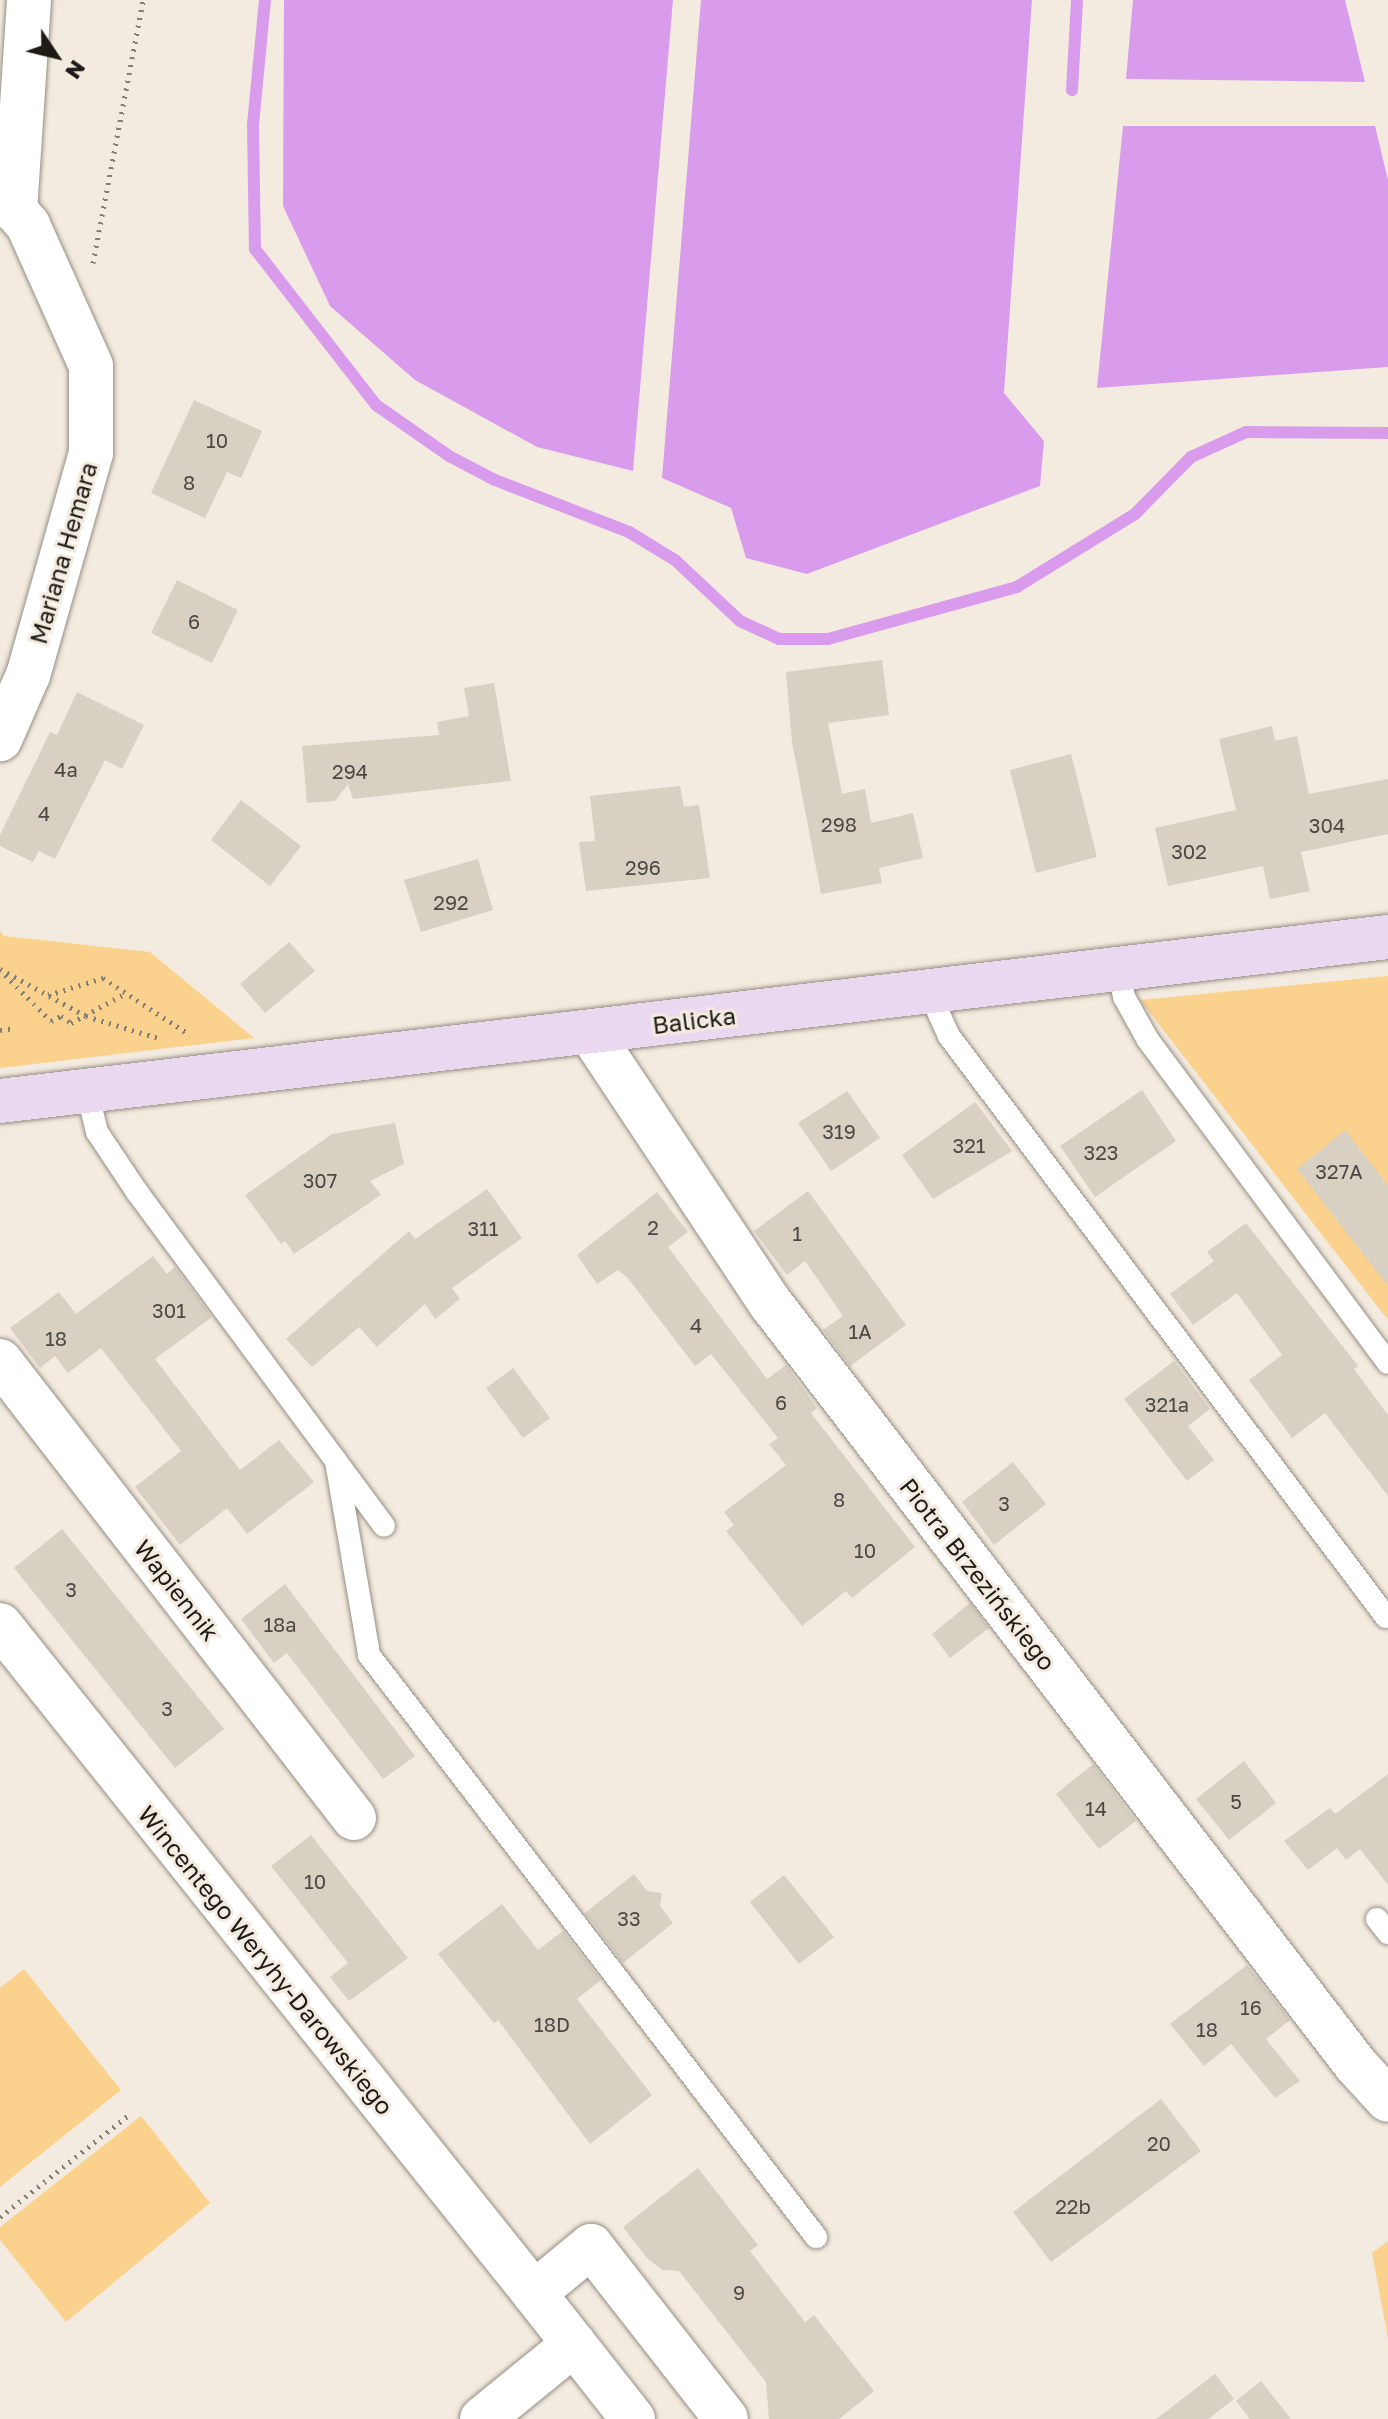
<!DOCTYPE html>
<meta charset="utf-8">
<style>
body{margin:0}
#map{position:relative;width:1388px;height:2419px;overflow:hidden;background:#f3ebdf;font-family:"Golos Text",sans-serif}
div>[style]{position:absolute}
.green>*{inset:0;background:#fad18d}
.water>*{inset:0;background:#d99cec}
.stream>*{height:12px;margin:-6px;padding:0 6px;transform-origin:6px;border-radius:6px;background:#d99cec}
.building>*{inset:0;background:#d7d0c3}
.path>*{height:5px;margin-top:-2.5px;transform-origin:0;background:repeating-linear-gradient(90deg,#837e76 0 2px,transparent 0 8px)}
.roads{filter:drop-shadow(0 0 2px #968e83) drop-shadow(0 0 2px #968e83)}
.lane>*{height:22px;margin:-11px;padding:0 11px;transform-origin:11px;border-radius:11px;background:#fff}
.street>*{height:44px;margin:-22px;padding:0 22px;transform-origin:22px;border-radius:22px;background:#fff}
.secondary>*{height:44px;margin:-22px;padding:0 22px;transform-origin:22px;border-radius:22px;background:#ead8f0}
span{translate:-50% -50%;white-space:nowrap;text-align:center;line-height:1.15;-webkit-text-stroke:6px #f3ebdf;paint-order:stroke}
.number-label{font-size:20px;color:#4c4842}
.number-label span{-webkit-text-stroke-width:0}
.street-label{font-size:24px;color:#1e1b17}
.north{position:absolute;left:16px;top:16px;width:80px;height:80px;-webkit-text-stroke:6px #f3ebdf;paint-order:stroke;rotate:125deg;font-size:22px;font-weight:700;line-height:32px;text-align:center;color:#1e1b17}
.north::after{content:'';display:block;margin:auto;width:28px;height:36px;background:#1e1b17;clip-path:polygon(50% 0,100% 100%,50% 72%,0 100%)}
</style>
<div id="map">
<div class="green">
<i style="clip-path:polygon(0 931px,4px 936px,150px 952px,254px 1038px,0 1068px)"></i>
<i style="clip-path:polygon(1388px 976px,1388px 1320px,1140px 1000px)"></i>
<i style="clip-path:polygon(24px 1969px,121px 2090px,0 2187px,0 1988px)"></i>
<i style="clip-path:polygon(141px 2116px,210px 2203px,66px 2322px,0 2240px,0 2227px)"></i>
<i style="clip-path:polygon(1388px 2241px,1388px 2339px,1372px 2253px)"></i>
</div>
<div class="water">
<i style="clip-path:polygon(284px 0,673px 0,633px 471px,537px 447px,415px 380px,330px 306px,283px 206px)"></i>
<i style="clip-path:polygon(701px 0,1032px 0,1004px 393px,1044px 441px,1040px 486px,807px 574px,746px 558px,731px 508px,662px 478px)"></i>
<i style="clip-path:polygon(1133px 0,1345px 0,1365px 82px,1126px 79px)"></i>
<i style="clip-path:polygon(1123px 126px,1375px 126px,1388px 180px,1388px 367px,1097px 388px)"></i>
</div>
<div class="stream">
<i style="left:265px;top:0;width:126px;rotate:95.5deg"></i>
<i style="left:253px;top:125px;width:124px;rotate:89.1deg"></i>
<i style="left:255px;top:249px;width:197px;rotate:52.2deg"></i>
<i style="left:376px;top:405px;width:89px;rotate:34.9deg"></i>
<i style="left:449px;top:456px;width:52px;rotate:27.6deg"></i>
<i style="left:495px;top:480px;width:144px;rotate:21.2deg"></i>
<i style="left:629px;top:532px;width:54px;rotate:31.3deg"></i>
<i style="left:675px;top:560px;width:89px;rotate:43.2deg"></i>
<i style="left:740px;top:621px;width:43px;rotate:24.8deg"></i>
<i style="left:779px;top:639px;width:49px"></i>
<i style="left:828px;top:639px;width:196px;rotate:-15.4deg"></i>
<i style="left:1017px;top:587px;width:139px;rotate:-31.7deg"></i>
<i style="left:1135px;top:514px;width:80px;rotate:-45.5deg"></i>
<i style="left:1191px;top:457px;width:60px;rotate:-24.4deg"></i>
<i style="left:1246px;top:432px;width:142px;rotate:0.4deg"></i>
<i style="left:1072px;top:90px;width:90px;rotate:-86.8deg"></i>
</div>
<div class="building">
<i style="clip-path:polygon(194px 400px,262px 431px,241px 478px,227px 472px,205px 518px,151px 493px)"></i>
<i style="clip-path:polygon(177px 580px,238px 610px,212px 663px,151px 633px)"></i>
<i style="clip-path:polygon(882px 660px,889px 715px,828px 723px,842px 794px,865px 789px,871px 823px,913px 813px,923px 858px,879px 868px,882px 883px,821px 894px,792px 742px,786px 672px)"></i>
<i style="clip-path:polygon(494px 683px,511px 781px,353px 799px,348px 784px,335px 801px,307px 803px,302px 746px,439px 735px,437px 722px,469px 716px,464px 688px)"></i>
<i style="clip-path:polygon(77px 692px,144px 725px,122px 769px,105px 760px,55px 859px,39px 851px,33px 862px,0 846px,0 835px,50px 732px,57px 735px)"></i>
<i style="clip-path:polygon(1272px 726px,1275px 741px,1297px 736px,1309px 794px,1388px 779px,1388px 834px,1301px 852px,1310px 891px,1270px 899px,1263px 866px,1168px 886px,1155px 828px,1236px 810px,1219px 739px)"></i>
<i style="clip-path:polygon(1071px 754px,1097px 857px,1036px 873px,1010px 770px)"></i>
<i style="clip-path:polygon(680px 786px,684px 807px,699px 805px,710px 878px,586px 891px,579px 842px,595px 841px,590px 796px)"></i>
<i style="clip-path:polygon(241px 800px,301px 846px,270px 886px,211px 840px)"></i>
<i style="clip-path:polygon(478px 859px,493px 910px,421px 932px,404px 880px)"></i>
<i style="clip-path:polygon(289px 942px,315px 971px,265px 1013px,240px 984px)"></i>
<i style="clip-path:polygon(1142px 1090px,1176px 1141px,1095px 1197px,1060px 1146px)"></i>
<i style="clip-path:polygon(847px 1091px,880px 1138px,831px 1171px,798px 1123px)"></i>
<i style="clip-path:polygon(975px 1102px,1012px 1151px,933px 1199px,902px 1155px)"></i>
<i style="clip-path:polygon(395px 1123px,404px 1164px,370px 1181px,381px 1195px,294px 1254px,285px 1241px,281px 1244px,245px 1195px,332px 1134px)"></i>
<i style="clip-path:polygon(1345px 1130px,1388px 1186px,1388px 1286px,1297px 1169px)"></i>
<i style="clip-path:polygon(487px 1189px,522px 1238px,452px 1288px,460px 1299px,435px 1319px,425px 1304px,377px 1347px,359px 1327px,312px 1367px,286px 1339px,409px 1231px,415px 1239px)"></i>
<i style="clip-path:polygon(808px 1191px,906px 1325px,850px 1366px,823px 1330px,843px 1316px,805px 1261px,787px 1275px,754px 1231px)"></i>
<i style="clip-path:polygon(657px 1192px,688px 1232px,668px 1247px,767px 1379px,786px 1365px,817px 1408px,811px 1413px,915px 1547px,852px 1598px,846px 1591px,802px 1626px,726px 1531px,734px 1525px,724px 1512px,786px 1465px,769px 1444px,778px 1438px,711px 1354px,695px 1366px,627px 1277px,618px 1270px,597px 1284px,577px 1255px)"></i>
<i style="clip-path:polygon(1246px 1223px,1358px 1366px,1354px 1369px,1388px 1415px,1388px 1496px,1325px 1413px,1292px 1438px,1249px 1380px,1282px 1355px,1237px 1293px,1193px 1325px,1170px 1294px,1214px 1261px,1207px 1252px)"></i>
<i style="clip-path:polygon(153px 1256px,167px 1274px,175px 1267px,212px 1317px,155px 1359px,240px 1470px,279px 1440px,314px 1482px,247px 1534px,227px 1508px,180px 1545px,135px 1487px,181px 1451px,101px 1348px,68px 1373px,55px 1356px,40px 1368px,10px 1328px,59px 1292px,76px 1314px)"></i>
<i style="clip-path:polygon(1174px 1361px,1210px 1409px,1188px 1426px,1214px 1460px,1187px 1481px,1124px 1399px)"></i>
<i style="clip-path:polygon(513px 1368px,550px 1418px,523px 1438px,486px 1388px)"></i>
<i style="clip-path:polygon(1013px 1462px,1046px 1504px,994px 1545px,962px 1502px)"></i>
<i style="clip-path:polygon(62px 1529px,224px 1729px,175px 1768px,14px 1568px)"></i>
<i style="clip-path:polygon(285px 1584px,415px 1756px,383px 1779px,287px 1653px,274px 1663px,241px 1619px)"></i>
<i style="clip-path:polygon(970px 1603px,989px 1628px,950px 1658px,932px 1634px)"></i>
<i style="clip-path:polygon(1244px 1761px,1276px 1803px,1229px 1840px,1196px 1799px)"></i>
<i style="clip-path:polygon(1093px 1764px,1136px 1821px,1099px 1849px,1056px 1794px)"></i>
<i style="clip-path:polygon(1388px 1774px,1388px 1885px,1360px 1849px,1346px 1860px,1337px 1848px,1308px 1870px,1284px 1841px,1330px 1808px,1335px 1814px)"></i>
<i style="clip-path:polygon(311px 1835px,408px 1958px,349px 2001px,330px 1977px,348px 1963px,271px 1866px)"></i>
<i style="clip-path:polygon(634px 1874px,647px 1891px,662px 1893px,660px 1906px,673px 1923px,623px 1963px,585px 1913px)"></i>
<i style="clip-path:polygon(784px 1875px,834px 1937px,799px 1964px,750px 1902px)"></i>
<i style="clip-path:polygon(502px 1904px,538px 1950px,563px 1931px,601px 1980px,577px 1999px,652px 2095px,590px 2144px,498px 2020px,494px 2023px,438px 1954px)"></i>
<i style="clip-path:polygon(1247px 1965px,1290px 2020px,1266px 2039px,1300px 2081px,1275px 2098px,1231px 2044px,1204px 2066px,1170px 2024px)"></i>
<i style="clip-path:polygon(1161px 2099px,1201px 2151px,1051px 2262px,1013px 2212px)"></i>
<i style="clip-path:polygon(698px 2168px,758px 2245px,750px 2251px,805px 2322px,814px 2315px,874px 2391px,839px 2419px,769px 2419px,766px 2382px,679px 2271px,662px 2270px,647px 2258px,623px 2227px)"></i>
<i style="clip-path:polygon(1215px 2374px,1234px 2399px,1208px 2419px,1156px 2419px)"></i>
<i style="clip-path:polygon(1261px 2381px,1291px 2419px,1250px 2419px,1236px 2401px)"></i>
</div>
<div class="path">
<i style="left:93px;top:263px;width:268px;rotate:-79.2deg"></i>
<i style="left:0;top:969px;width:98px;rotate:28.7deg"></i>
<i style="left:86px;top:1016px;width:75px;rotate:17deg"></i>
<i style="left:5px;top:975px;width:65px;rotate:45deg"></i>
<i style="left:51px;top:1021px;width:11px;rotate:-27deg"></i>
<i style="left:61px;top:1016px;width:12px;rotate:35deg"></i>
<i style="left:71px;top:1023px;width:63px;rotate:-28.6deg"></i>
<i style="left:48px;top:995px;width:58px;rotate:-17.2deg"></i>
<i style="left:103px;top:978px;width:104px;rotate:33.2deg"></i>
<i style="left:0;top:1030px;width:16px;rotate:-7deg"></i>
<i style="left:0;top:2217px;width:167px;rotate:-38.4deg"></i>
</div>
<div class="roads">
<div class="lane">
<i style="left:1119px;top:969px;width:28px;rotate:80deg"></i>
<i style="left:1124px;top:997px;width:49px;rotate:60.8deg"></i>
<i style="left:1148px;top:1040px;width:402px;rotate:53.4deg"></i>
<i style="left:929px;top:992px;width:48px;rotate:65.6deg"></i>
<i style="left:949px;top:1036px;width:727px;rotate:53.05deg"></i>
<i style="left:87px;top:1091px;width:42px;rotate:76.3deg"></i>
<i style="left:97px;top:1132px;width:72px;rotate:56.3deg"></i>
<i style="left:137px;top:1192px;width:415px;rotate:53.5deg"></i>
<i style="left:336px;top:1461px;width:197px;rotate:80.3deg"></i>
<i style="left:369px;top:1655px;width:734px;rotate:52.47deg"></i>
<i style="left:1377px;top:1919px;width:18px;rotate:52deg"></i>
</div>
<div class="street">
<i style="left:0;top:193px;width:43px;rotate:48.8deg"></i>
<i style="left:28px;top:225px;width:154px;rotate:65.9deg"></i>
<i style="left:91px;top:366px;width:87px;rotate:90deg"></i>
<i style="left:91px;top:453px;width:231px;rotate:105.8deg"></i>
<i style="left:28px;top:675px;width:70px;rotate:113.6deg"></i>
<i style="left:15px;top:211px;width:211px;rotate:-86.2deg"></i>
<i style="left:590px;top:1032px;width:327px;rotate:56.4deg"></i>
<i style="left:771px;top:1304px;width:960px;rotate:52.45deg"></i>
<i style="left:1356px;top:2065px;width:47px;rotate:47.6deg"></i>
<i style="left:0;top:1361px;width:578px;rotate:52.24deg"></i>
<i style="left:0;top:1625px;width:855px;rotate:51.36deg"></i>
<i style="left:482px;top:2419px;width:119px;rotate:-39.2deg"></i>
<i style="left:633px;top:2419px;width:160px;rotate:-128.2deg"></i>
<i style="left:534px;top:2293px;width:74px;rotate:-39.5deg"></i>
<i style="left:591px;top:2246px;width:219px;rotate:52deg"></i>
</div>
<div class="secondary">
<i style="left:0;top:1101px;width:1398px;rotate:-6.74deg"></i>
</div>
</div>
<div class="number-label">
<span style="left:217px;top:440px">10</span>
<span style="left:189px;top:482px">8</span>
<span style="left:194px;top:621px">6</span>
<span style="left:66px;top:769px">4a</span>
<span style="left:350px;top:771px">294</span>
<span style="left:44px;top:813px">4</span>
<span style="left:839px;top:824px">298</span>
<span style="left:1327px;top:825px">304</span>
<span style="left:1189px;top:851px">302</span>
<span style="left:643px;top:867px">296</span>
<span style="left:451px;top:902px">292</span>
<span style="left:839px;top:1131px">319</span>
<span style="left:969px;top:1145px">321</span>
<span style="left:1101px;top:1152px">323</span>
<span style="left:1339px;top:1171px">327A</span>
<span style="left:320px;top:1180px">307</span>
<span style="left:653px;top:1227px">2</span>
<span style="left:483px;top:1228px">311</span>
<span style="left:797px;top:1233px">1</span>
<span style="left:169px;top:1310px">301</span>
<span style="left:696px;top:1325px">4</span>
<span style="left:860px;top:1331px">1A</span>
<span style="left:56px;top:1338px">18</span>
<span style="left:781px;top:1402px">6</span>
<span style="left:1167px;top:1404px">321a</span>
<span style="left:839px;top:1499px">8</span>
<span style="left:1004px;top:1503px">3</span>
<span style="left:865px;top:1550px">10</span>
<span style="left:71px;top:1589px">3</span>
<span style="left:280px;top:1624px">18a</span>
<span style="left:167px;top:1708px">3</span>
<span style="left:1236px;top:1801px">5</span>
<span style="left:1096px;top:1808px">14</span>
<span style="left:315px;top:1881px">10</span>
<span style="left:629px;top:1918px">33</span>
<span style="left:1251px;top:2007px">16</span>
<span style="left:552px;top:2024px">18D</span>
<span style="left:1207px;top:2029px">18</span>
<span style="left:1159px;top:2143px">20</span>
<span style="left:1073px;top:2206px">22b</span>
<span style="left:739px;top:2292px">9</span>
</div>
<div class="street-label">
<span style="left:63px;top:553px;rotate:-74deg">Mariana Hemara</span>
<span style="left:694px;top:1020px;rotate:-7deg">Balicka</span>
<span style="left:978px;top:1574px;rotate:52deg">Piotra Brzezińskiego</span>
<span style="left:177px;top:1590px;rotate:52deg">Wapiennik</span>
<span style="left:266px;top:1960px;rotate:51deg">Wincentego Weryhy-Darowskiego</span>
</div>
<div class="north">N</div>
</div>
